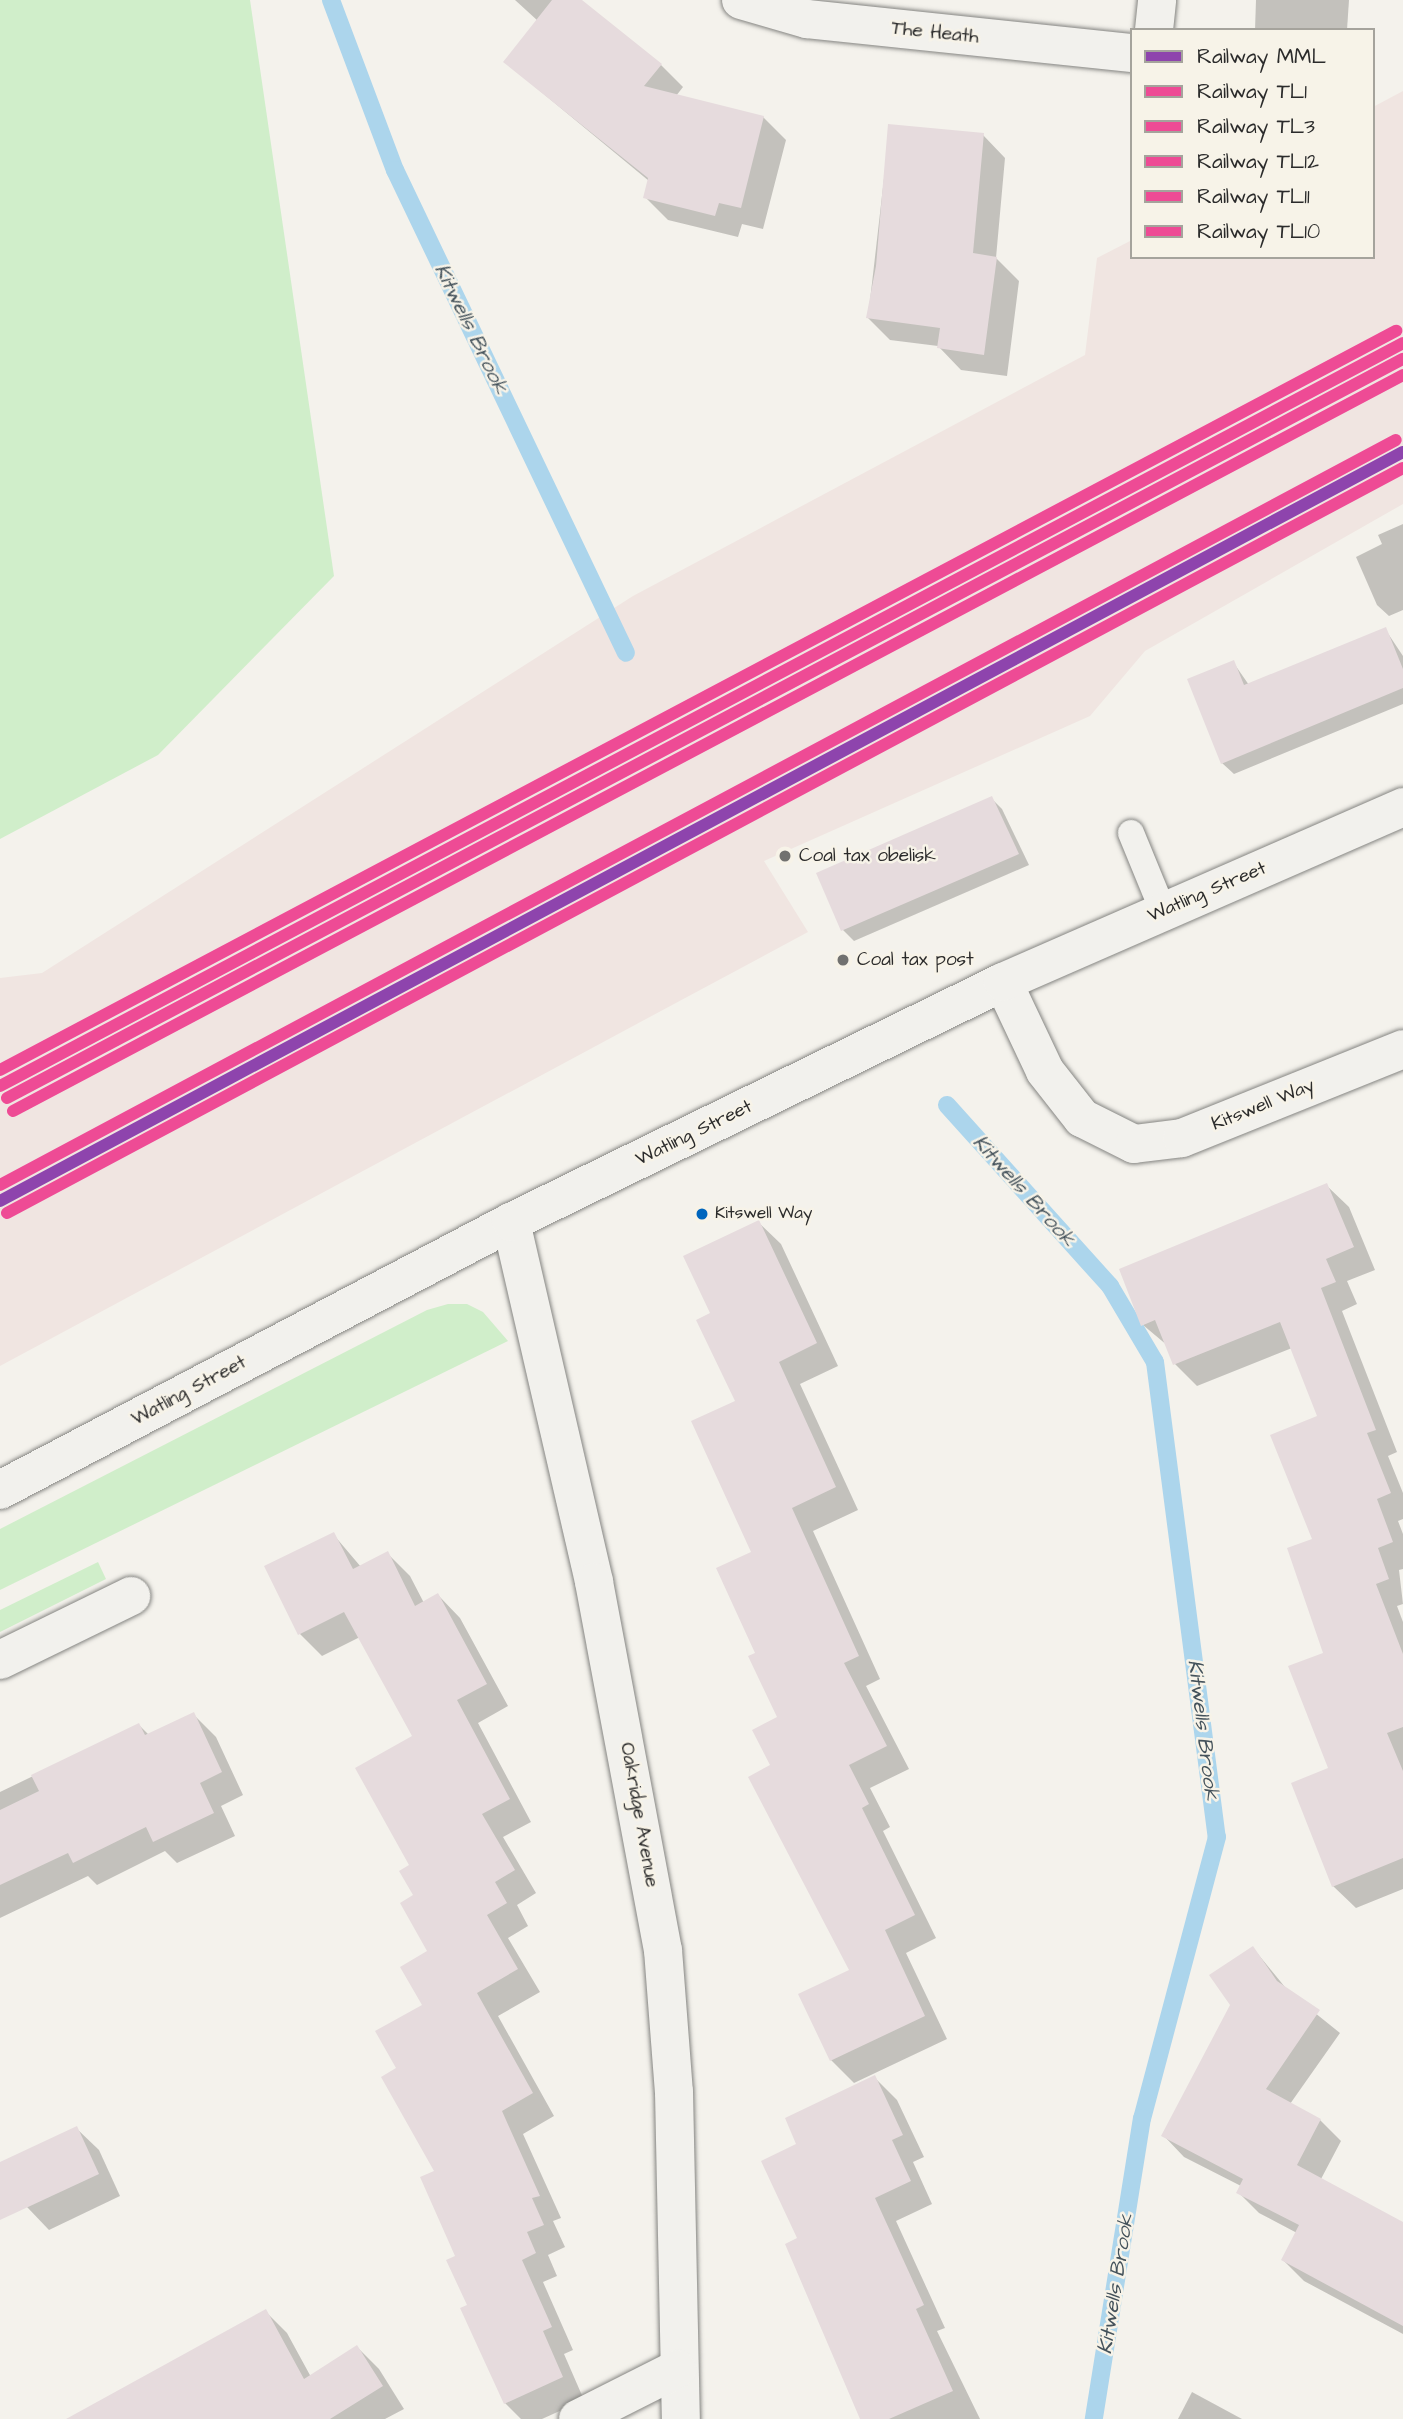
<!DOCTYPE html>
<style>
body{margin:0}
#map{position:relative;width:1403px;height:2419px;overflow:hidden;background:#f4f2ec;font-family:"Architects Daughter",sans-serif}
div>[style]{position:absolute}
.built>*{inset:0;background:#f0e5e1}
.green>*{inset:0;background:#d0eeca}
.shadow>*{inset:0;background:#0003}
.stream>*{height:18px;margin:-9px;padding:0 9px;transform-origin:9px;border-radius:9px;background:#acd5ec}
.building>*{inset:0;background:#e6dbdd}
.roads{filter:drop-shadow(0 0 2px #858582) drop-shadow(0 0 2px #858582)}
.lane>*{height:26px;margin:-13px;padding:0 13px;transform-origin:13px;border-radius:13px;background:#f2f1ed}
.street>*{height:38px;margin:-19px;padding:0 19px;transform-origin:19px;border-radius:19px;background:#f2f1ed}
.primary>*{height:38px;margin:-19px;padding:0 19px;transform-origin:19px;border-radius:19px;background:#f2f1ed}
.rail-1>*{height:12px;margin:-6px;padding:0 6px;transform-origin:6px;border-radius:6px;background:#8e44ad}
.rail-2>*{height:12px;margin:-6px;padding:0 6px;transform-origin:6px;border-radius:6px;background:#ee4b95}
.rail-3>*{height:12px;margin:-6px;padding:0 6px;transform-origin:6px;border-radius:6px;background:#ee4b95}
.rail-4>*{height:12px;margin:-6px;padding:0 6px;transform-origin:6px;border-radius:6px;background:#ee4b95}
.rail-5>*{height:12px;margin:-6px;padding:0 6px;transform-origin:6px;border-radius:6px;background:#ee4b95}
.rail-6>*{height:12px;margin:-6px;padding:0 6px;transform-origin:6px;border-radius:6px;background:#ee4b95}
.dots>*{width:19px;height:19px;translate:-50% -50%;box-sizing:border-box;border:4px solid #f7f3e8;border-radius:50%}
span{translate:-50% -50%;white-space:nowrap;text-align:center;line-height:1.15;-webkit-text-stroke:5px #f7f3e8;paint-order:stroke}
.bus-label{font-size:17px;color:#2b2b2b}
.left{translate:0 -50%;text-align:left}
.street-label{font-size:19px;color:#2b2b2b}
.poi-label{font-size:19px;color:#2b2b2b}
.water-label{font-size:21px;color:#44525b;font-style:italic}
.legend{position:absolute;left:1130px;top:28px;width:245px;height:231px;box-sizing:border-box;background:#f7f3e8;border:2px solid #a5a39c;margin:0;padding:9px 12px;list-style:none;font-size:21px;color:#2b2b2b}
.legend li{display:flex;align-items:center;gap:14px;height:35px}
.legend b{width:35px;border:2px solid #a5a39c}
</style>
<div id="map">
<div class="built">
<i style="clip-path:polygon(1403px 91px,1403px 504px,1145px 651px,1090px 716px,764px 861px,808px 932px,0 1366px,0 978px,42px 973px,633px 596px,1085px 355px,1097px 258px,1132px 240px,1132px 257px,1373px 257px,1373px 107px)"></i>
</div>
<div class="green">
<i style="clip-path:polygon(0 0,250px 0,334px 576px,158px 755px,0 839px)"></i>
<i style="clip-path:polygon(448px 1304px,467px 1304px,483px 1312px,508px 1341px,0 1590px,0 1529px,427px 1310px)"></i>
<i style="clip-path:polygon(98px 1562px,106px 1579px,0 1632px,0 1610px)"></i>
</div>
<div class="shadow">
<i style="clip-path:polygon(515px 0,579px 0,661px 65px,683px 87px,676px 96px,763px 117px,786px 140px,763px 229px,742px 224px,738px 237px,668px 220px,645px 197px,649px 181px,505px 62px,538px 21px)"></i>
<i style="clip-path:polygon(1256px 0,1349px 0,1347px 30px,1255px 30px)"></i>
<i style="clip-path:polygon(890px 126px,983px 135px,1005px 158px,996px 258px,1019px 281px,1007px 376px,961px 370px,938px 346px,890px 340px,868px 318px)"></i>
<i style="clip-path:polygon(1403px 524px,1403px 610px,1389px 616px,1377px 605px,1356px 557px,1382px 544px,1378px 535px)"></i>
<i style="clip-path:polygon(1385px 629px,1403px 656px,1403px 704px,1234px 774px,1222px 763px,1233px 662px,1249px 685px)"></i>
<i style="clip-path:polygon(991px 798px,1002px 809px,1029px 865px,854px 941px,843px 930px,818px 874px)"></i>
<i style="clip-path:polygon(1326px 1185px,1349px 1207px,1375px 1270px,1347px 1281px,1357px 1304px,1342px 1311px,1397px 1452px,1388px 1456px,1403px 1493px,1403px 1519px,1398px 1521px,1403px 1534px,1403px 1569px,1399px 1570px,1403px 1604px,1397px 1606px,1403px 1622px,1403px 1889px,1356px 1908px,1333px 1886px,1325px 1654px,1314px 1540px,1320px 1417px,1292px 1348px,1197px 1386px,1175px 1364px,1168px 1346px,1143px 1325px)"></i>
<i style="clip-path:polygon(758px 1222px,781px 1244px,838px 1366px,800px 1384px,858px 1510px,813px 1531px,880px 1679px,866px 1686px,909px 1769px,870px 1788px,890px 1827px,883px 1831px,936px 1938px,906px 1953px,947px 2039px,854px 2083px,831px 2060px,851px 1971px,772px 1766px,780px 1718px,757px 1654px,753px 1553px,738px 1402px,712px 1314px)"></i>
<i style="clip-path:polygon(333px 1534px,361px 1567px,388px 1554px,410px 1576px,424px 1603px,438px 1595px,460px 1618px,508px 1706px,478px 1723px,531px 1822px,503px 1837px,536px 1893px,517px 1905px,528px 1926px,508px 1938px,540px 1992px,498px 2016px,554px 2116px,523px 2134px,561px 2218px,553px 2221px,565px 2247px,548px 2255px,557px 2276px,543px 2282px,573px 2350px,564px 2354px,584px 2400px,542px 2419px,521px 2419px,505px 2403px,469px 2306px,437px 2172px,399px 2069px,424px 2005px,430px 1952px,412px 1866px,414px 1737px,360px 1637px,322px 1656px,300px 1634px)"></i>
<i style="clip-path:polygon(193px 1714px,216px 1737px,243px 1795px,221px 1806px,235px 1836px,177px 1863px,165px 1851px,97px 1885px,88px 1876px,0 1918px,0 1792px,139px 1725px,149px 1735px)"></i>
<i style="clip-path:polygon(1253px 1948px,1289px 1992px,1340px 2033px,1290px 2104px,1320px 2120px,1341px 2141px,1321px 2179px,1403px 2224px,1403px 2334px,1304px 2281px,1283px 2260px,1297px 2233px,1259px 2213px,1238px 2192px,1241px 2186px,1184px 2157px,1164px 2136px,1232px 2005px)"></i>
<i style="clip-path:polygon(875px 2078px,897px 2100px,924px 2157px,913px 2162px,932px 2204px,896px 2221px,945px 2328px,937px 2331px,980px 2419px,863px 2419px,799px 2239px,799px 2145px)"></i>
<i style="clip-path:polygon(76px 2128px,99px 2150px,120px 2196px,49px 2230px,27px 2207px)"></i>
<i style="clip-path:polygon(265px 2311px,287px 2333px,311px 2377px,357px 2347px,379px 2369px,404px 2409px,385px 2419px,71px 2419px)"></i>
<i style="clip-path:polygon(1192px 2392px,1242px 2419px,1178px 2419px)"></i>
</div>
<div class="stream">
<i style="left:331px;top:0;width:182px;rotate:69.4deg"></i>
<i style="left:395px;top:170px;width:535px;rotate:64.44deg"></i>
<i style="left:947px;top:1105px;width:244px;rotate:48deg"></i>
<i style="left:1110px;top:1286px;width:88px;rotate:59.4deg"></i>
<i style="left:1155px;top:1362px;width:479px;rotate:82.6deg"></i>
<i style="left:1217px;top:1837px;width:291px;rotate:104.9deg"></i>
<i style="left:1142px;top:2118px;width:305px;rotate:99.1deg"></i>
</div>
<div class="building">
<i style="clip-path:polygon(552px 0,582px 0,662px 64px,644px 86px,764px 116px,741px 208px,719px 203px,715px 216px,643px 198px,648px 178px,503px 62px)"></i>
<i style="clip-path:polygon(888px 124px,984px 133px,973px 253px,997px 257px,984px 355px,937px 348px,940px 328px,866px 318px,876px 266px)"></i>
<i style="clip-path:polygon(1386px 627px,1403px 669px,1403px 688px,1221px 764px,1187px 679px,1234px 660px,1244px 685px)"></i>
<i style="clip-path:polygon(992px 796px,1019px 854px,841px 931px,816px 873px)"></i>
<i style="clip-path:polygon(1327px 1183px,1354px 1247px,1326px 1259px,1336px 1282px,1321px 1288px,1376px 1430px,1367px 1433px,1391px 1493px,1377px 1499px,1393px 1542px,1378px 1548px,1389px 1579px,1376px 1584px,1403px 1654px,1403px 1727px,1387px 1733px,1403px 1771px,1403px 1858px,1332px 1887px,1291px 1783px,1328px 1768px,1288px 1666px,1323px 1653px,1287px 1548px,1312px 1539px,1270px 1435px,1317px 1416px,1280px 1322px,1173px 1365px,1155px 1320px,1141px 1326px,1119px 1269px)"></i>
<i style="clip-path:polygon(759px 1220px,817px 1343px,779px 1362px,836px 1487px,792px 1508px,859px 1656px,844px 1663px,887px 1746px,849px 1765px,869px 1804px,862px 1808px,915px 1915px,885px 1930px,925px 2016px,830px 2061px,798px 1994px,849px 1970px,748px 1777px,770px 1765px,752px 1730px,777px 1717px,748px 1656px,755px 1653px,716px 1568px,751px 1552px,691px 1421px,735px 1401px,696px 1320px,710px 1313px,683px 1256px)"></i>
<i style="clip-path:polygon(334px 1532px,353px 1569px,388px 1551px,415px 1606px,438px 1593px,487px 1684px,457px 1700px,510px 1799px,482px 1814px,515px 1870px,495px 1882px,507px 1903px,487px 1915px,518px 1969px,477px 1993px,533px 2093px,502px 2111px,540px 2196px,532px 2198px,544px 2225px,527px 2232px,536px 2253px,522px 2260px,552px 2327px,543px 2331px,563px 2377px,504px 2404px,460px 2308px,467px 2305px,446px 2260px,455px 2256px,420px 2177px,434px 2171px,381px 2077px,396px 2068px,375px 2031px,422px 2005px,400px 1967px,427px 1951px,400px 1903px,413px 1895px,399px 1871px,409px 1865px,355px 1768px,412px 1736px,344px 1612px,298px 1635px,264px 1566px)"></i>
<i style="clip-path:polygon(194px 1712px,222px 1772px,200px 1783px,214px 1813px,153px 1842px,146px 1827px,73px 1863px,68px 1853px,0 1885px,0 1810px,39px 1791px,31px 1775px,139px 1723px,145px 1735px)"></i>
<i style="clip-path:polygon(1253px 1946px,1277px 1981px,1320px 2010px,1266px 2089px,1321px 2119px,1297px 2165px,1403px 2222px,1403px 2326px,1281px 2260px,1299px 2225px,1236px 2193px,1243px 2179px,1161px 2136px,1230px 2005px,1209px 1975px)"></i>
<i style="clip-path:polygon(875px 2075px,903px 2135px,892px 2140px,911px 2181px,875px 2198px,924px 2305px,916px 2309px,953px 2391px,889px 2419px,860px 2419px,785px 2244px,797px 2238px,761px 2161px,796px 2144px,785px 2118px)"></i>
<i style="clip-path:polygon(77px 2126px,99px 2174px,0 2220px,0 2162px)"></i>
<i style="clip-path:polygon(266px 2309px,304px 2379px,357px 2345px,383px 2386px,330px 2419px,66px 2419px)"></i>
</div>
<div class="roads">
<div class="lane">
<i style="left:1131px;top:833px;width:84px;rotate:67.7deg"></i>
</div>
<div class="street">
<i style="left:741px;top:0;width:69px;rotate:16.1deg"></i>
<i style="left:807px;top:19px;width:327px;rotate:6deg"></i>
<i style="left:1154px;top:30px;width:30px;rotate:-84deg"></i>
<i style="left:1003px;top:982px;width:98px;rotate:64.7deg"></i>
<i style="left:1045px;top:1071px;width:60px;rotate:51.8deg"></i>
<i style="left:1082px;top:1118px;width:58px;rotate:26.6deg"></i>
<i style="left:1134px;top:1144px;width:48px;rotate:-7.1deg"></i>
<i style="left:1182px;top:1138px;width:238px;rotate:-21.9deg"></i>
<i style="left:511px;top:1222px;width:369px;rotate:77deg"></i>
<i style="left:594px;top:1582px;width:374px;rotate:79.4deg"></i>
<i style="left:663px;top:1950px;width:142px;rotate:85.6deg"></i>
<i style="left:674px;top:2092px;width:327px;rotate:88.8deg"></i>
<i style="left:0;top:1660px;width:146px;rotate:-26deg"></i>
<i style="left:578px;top:2419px;width:111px;rotate:-26.8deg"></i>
</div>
<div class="primary">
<i style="left:0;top:1490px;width:577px;rotate:-27.68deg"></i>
<i style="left:511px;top:1222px;width:547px;rotate:-26deg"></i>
<i style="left:1003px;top:982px;width:437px;rotate:-23.6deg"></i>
</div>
</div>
<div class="rail-1">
<i style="left:0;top:1201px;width:1590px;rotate:-28.1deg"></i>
</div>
<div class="rail-2">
<i style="left:7px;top:1098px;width:1580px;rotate:-27.9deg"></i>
<i style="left:7px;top:1213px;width:1582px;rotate:-28.09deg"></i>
</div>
<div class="rail-3">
<i style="left:0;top:1185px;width:1582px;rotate:-28.09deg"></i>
</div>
<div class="rail-4">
<i style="left:0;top:1086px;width:1588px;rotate:-27.9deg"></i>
</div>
<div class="rail-5">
<i style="left:0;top:1070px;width:1580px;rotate:-27.9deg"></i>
</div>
<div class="rail-6">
<i style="left:13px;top:1111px;width:1573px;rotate:-27.9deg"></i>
</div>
<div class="dots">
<i style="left:785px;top:856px;background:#71716f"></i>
<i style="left:843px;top:960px;background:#71716f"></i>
<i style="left:702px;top:1214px;background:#0065bd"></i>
</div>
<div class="bus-label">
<span class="left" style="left:715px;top:1214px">Kitswell Way</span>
</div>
<div class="street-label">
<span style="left:935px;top:33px;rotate:6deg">The Heath</span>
<span style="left:1207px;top:892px;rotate:-23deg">Watling Street</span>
<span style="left:1263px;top:1105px;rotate:-22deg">Kitswell Way</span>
<span style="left:694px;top:1133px;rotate:-26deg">Watling Street</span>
<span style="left:189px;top:1391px;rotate:-28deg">Watling Street</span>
<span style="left:639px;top:1815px;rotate:80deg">Oakridge Avenue</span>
</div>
<div class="poi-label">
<span class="left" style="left:799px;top:856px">Coal tax obelisk</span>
<span class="left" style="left:857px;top:960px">Coal tax post</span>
</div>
<div class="water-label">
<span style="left:471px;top:329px;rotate:64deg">Kitwells Brook</span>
<span style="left:1024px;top:1191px;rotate:48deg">Kitwells Brook</span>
<span style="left:1203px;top:1730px;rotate:83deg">Kitwells Brook</span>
<span style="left:1116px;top:2284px;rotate:-81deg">Kitwells Brook</span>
</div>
<ul class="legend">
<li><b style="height:9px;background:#8e44ad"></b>Railway MML</li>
<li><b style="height:9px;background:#ee4b95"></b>Railway TL1</li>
<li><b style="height:9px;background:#ee4b95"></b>Railway TL3</li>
<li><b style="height:9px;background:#ee4b95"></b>Railway TL12</li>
<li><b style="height:9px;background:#ee4b95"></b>Railway TL11</li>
<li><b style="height:9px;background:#ee4b95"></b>Railway TL10</li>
</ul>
</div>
